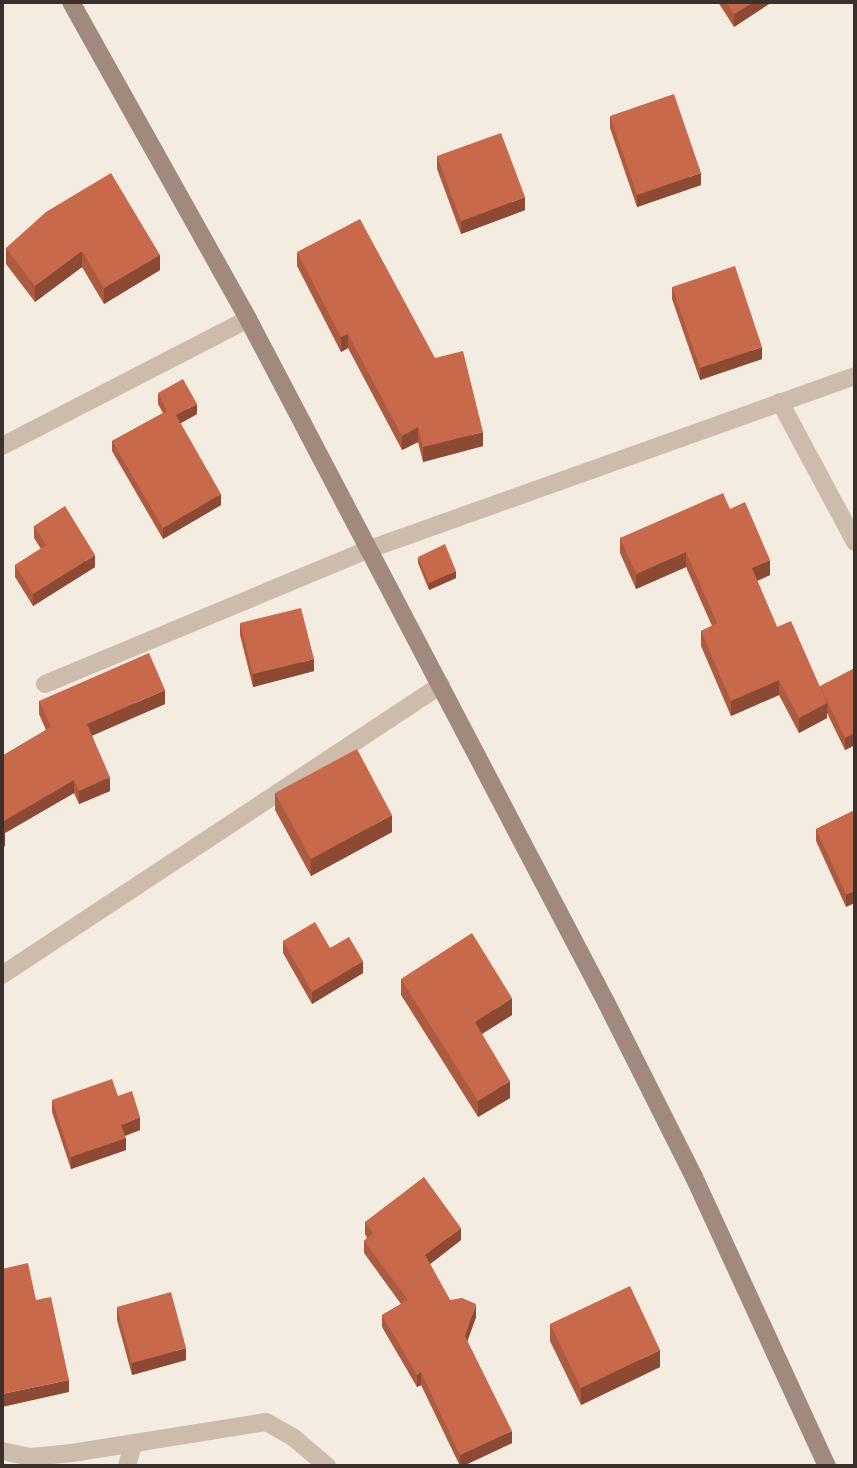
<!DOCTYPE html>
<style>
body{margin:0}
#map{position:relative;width:857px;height:1468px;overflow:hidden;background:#f4ebe1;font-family:Quicksand,sans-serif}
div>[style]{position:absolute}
.street>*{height:18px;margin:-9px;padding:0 9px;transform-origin:9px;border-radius:9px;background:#cdbbac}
.secondary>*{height:18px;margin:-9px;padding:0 9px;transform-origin:9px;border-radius:9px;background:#a18a7d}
.wall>*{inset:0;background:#ac5a40}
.shaded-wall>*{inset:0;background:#8c4a34}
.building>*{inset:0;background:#c8694b}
span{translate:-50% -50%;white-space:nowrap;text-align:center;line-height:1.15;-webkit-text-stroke:5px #fbf5ee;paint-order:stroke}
.frame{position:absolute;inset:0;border:4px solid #3b302b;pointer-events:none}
</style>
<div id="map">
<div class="street">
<i style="left:780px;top:402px;width:159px;rotate:61.8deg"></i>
<i style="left:2px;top:446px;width:277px;rotate:-27.3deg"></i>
<i style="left:45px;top:684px;width:352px;rotate:-22.6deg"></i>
<i style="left:370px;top:549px;width:515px;rotate:-19.63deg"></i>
<i style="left:2px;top:975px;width:526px;rotate:-33.45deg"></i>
<i style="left:2px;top:1451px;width:30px;rotate:12deg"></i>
<i style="left:31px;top:1457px;width:41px;rotate:-5.6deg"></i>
<i style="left:72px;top:1453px;width:196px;rotate:-9.1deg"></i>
<i style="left:266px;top:1422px;width:31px;rotate:29deg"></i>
<i style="left:293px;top:1437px;width:45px;rotate:40.5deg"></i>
<i style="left:127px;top:1466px;width:22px;rotate:-74deg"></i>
</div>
<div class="secondary">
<i style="left:71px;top:2px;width:363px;rotate:60.8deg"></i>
<i style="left:248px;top:319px;width:771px;rotate:62.34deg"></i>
<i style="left:606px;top:1002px;width:196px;rotate:63.3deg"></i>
<i style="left:694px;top:1177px;width:318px;rotate:65.3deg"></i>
</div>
<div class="wall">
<i style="clip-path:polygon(718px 2px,772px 2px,734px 27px)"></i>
<i style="clip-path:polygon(610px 116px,701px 185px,637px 207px,610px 128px)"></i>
<i style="clip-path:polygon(437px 156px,525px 210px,461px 234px,437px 169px)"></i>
<i style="clip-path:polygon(6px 248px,160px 255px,160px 270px,104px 304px,82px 267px,35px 302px,6px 264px)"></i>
<i style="clip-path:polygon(297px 252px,483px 446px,423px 462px,418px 442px,402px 450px,348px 348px,341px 352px,297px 266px)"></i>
<i style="clip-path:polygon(672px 287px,762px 359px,700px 380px,672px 299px)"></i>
<i style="clip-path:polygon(158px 393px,197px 414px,180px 423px,221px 505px,163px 539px,112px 451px,112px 441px,163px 413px,158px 404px)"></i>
<i style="clip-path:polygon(730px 509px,770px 575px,757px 581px,777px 627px,820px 687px,855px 668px,855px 745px,845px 750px,827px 713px,827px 718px,799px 733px,779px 695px,731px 716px,701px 646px,701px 631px,712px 626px,686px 567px,636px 589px,620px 553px,620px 538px)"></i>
<i style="clip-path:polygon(34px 526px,95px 567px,33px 606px,15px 577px,15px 565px,41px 549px,34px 538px)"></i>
<i style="clip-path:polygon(418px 557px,456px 578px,429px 590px,418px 563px)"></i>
<i style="clip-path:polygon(240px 623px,314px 671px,253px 687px,240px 635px)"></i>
<i style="clip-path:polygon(39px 701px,165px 704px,92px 735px,110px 791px,79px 804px,74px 793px,5px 833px,5px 846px,2px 756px,46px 730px,39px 714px)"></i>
<i style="clip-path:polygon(275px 793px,392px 832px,311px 876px,275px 810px)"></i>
<i style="clip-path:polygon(855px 810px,846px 907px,816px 841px,816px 829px)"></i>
<i style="clip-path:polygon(283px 941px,330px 948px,363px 973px,312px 1004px,283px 953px)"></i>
<i style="clip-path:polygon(401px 979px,512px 1015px,482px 1034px,510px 1098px,478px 1117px,401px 995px)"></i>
<i style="clip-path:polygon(52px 1100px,140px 1130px,125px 1136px,126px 1150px,71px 1169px,52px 1112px)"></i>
<i style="clip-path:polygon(365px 1222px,461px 1240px,430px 1264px,450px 1300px,476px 1317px,467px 1341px,512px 1443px,463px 1466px,460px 1466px,421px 1385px,417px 1387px,382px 1327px,382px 1315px,401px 1304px,364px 1253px,364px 1241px,367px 1238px,365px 1234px)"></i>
<i style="clip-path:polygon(117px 1307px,186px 1360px,132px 1375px,117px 1320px)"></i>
<i style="clip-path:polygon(550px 1324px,660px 1367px,581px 1405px,550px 1341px)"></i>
</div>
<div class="shaded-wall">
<i style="clip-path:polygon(754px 2px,772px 2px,734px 27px,734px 14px)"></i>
<i style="clip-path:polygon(701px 173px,701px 185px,637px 207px,637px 195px)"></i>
<i style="clip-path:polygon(525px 197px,525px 210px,461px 234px,461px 221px)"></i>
<i style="clip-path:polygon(82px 251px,82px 267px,35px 302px,35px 286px)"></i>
<i style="clip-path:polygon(160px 255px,160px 270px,104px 304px,104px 288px)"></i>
<i style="clip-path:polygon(348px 334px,348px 348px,341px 352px,341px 337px)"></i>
<i style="clip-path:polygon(762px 347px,762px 359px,700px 380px,700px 368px)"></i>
<i style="clip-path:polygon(197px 404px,197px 414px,176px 426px,176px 415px)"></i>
<i style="clip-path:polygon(418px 427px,418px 442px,402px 450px,402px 436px)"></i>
<i style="clip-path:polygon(483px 432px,483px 446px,423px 462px,423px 447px)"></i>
<i style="clip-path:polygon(221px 494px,221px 505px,163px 539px,163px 528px)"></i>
<i style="clip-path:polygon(686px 552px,686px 567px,636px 589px,636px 574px)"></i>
<i style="clip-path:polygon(95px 555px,95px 567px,33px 606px,33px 594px)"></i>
<i style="clip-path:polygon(770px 560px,770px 575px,752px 583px,752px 568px)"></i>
<i style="clip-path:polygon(456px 571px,456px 578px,429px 590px,429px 583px)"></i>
<i style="clip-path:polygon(314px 659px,314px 671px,253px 687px,253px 674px)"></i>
<i style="clip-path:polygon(779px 680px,779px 695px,731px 716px,731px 701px)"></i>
<i style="clip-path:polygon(165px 690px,165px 704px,87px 738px,87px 724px)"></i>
<i style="clip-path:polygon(827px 703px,827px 718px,799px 733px,799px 718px)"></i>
<i style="clip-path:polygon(855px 733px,855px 745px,845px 750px,845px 738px)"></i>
<i style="clip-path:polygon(110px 777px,110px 791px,79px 804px,79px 791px)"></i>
<i style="clip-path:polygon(74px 780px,74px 793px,5px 833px,5px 846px,2px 848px,2px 822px)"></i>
<i style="clip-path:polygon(392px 815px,392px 832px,311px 876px,311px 859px)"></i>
<i style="clip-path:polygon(855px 891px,855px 903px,846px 907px,846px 894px)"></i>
<i style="clip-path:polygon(363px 961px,363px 973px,312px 1004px,312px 992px)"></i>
<i style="clip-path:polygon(512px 998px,512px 1015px,475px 1038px,475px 1022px)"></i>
<i style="clip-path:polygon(510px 1081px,510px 1098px,478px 1117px,478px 1101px)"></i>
<i style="clip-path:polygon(140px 1117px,140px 1130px,121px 1137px,121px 1125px)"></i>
<i style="clip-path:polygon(126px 1138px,126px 1150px,71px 1169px,71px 1157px)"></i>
<i style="clip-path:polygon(461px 1228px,461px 1240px,425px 1268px,425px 1255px)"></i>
<i style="clip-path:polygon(476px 1304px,476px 1317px,465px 1348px,465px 1336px)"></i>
<i style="clip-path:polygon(186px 1348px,186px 1360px,132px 1375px,132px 1363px)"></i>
<i style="clip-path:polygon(660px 1350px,660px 1367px,581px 1405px,581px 1388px)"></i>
<i style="clip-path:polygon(421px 1372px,421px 1385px,417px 1387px,417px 1375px)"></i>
<i style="clip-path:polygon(69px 1380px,69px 1392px,2px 1407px,2px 1394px)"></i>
<i style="clip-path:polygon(512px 1431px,512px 1443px,463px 1466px,460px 1466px,460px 1455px)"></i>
</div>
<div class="building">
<i style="clip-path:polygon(726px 2px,754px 2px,734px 14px)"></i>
<i style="clip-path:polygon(674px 94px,701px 173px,637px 195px,610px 116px)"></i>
<i style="clip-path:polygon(501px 133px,525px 197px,461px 221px,437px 156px)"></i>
<i style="clip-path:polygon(111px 173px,160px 255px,104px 288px,82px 251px,35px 286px,6px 248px,46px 212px)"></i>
<i style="clip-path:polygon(360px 219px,435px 358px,463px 351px,483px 432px,423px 447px,418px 427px,402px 436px,348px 334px,341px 337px,297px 252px)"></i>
<i style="clip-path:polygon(735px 266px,762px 347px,700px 368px,672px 287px)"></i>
<i style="clip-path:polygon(183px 379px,197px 404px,176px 415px,221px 494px,163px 528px,112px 441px,167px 411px,158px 393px)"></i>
<i style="clip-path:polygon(723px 493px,730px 509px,745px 502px,770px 560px,752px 568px,777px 627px,791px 621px,827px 703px,799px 718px,779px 680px,731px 701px,701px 631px,717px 623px,686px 552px,636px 574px,620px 538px)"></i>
<i style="clip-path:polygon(65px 506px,95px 555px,33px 594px,15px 565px,46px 545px,34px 526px)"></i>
<i style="clip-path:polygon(445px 544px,456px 571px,429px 583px,418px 557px)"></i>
<i style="clip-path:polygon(301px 608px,314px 659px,253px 674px,240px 623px)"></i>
<i style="clip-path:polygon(149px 653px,165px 690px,87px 724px,110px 777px,79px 791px,74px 780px,2px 822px,2px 756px,51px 727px,39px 701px)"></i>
<i style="clip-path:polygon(855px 668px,855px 733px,845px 738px,820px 686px)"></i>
<i style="clip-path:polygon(357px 749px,392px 815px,311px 859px,275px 793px)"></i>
<i style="clip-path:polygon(855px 810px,855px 891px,846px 894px,816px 829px)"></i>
<i style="clip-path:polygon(315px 922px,330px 948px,349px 937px,363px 961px,312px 992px,283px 941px)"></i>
<i style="clip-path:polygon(472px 933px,512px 998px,475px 1022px,510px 1081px,478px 1101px,401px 979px)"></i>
<i style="clip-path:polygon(112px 1079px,118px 1096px,132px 1091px,140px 1117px,121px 1125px,126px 1138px,71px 1157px,52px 1100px)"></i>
<i style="clip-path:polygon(424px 1177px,461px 1228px,425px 1255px,450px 1300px,462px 1298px,476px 1304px,465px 1336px,512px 1431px,460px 1455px,421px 1372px,417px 1375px,382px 1315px,408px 1300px,364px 1241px,373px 1233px,365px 1222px)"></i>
<i style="clip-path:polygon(28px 1263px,36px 1300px,51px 1297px,69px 1380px,2px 1394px,2px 1269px)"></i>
<i style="clip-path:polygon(630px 1286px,660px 1350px,581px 1388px,550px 1324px)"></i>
<i style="clip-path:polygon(171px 1292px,186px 1348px,132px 1363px,117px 1307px)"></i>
</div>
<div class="frame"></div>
</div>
